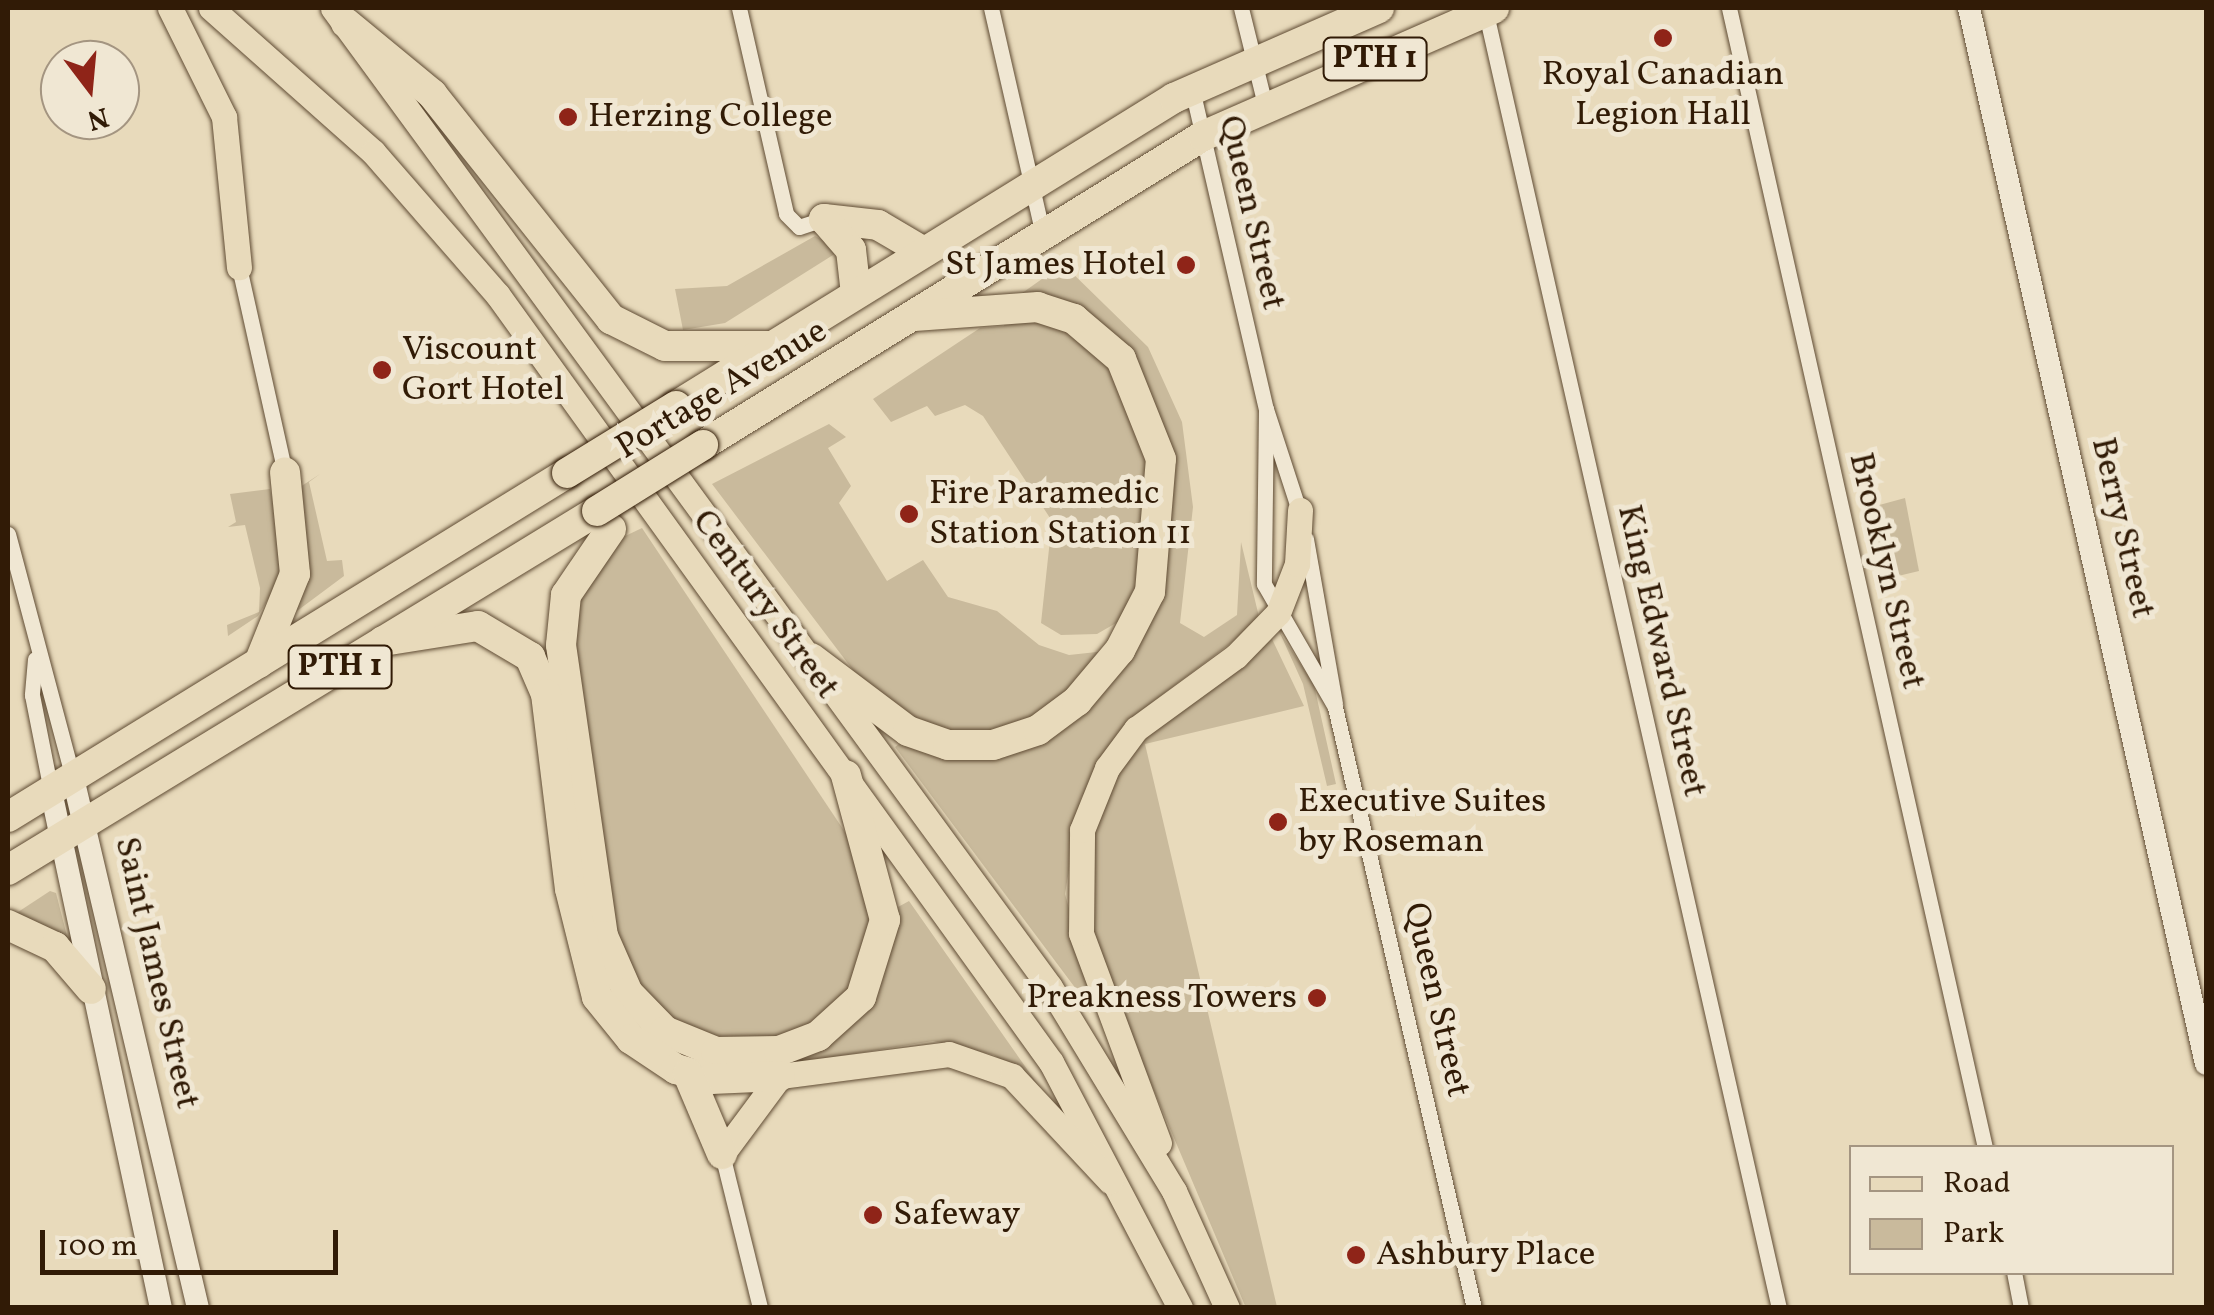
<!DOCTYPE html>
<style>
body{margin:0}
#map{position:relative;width:2214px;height:1315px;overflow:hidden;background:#e8dabb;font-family:Vollkorn,serif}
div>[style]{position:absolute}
.green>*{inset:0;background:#c9ba9c}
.roads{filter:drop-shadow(0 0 2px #5f4b33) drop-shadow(0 0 2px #5f4b33)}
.street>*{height:15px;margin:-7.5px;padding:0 7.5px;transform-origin:7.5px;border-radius:7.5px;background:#f0e7d3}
.secondary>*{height:22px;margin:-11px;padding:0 11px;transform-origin:11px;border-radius:11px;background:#f0e7d3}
.primary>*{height:25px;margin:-12.5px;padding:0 12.5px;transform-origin:12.5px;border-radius:12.5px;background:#e8dabb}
.highway>*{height:30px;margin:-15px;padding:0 15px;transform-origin:15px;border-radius:15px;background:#e8dabb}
.bridges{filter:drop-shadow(0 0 2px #311b06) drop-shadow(0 0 2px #311b06)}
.highway-bridge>*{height:30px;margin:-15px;padding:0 15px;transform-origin:15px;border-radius:15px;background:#e8dabb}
.dots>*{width:28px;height:28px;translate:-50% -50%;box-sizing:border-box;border:5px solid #f0e7d3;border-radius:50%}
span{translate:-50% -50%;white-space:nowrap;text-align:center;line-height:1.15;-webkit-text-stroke:10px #f0e7d3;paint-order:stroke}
.shield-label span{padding:2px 8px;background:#f0e7d3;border:2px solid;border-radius:8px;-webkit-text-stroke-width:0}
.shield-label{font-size:32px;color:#311b06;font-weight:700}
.poi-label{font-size:35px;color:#311b06}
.left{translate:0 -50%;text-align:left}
.right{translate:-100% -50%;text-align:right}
.street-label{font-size:35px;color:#311b06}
.frame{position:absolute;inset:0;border:10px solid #311b06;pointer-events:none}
.legend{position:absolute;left:1849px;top:1145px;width:325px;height:130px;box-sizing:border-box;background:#f0e7d3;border:2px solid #a49581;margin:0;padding:12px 18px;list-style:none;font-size:30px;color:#311b06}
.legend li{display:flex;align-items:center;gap:20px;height:50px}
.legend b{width:50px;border:2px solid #a49581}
.north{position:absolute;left:40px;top:40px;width:100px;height:100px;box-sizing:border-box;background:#f0e7d3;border:2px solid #a49581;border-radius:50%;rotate:164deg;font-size:28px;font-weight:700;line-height:40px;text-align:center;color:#311b06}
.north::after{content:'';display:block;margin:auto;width:35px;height:45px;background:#8f2418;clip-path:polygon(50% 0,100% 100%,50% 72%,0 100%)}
.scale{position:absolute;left:40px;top:1230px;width:298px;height:45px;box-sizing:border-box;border:5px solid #311b06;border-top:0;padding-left:12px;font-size:30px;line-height:35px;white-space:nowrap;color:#311b06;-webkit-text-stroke:8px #f0e7d3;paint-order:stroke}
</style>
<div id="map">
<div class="green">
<i style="clip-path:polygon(815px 236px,841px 250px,725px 323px,683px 330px,675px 289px,727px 286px)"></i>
<i style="clip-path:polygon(1063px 264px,1148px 347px,1182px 422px,1193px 507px,1180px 623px,1204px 637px,1237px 615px,1241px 542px,1260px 621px,1142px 710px,1081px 798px,1065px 894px,1094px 998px,1085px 1001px,895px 747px,904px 740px,1022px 748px,1167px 569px,1173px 472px,1145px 378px,1135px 362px,1018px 296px)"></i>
<i style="clip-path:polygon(1005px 316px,1058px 324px,1116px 369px,1146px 436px,1147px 566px,1123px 619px,1097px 634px,1061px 635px,1041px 623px,1052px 521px,983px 416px,965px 405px,935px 416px,927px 406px,891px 422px,873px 399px,980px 328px,1004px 326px)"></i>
<i style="clip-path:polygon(829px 424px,846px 437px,828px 448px,851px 486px,839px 503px,887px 581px,923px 560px,948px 597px,997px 611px,1039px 645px,1069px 655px,1106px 651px,1092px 672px,1018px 729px,941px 735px,868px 690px,712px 484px)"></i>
<i style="clip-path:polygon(320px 474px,309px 482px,327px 561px,342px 560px,344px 576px,297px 611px,300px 487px)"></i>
<i style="clip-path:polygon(270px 489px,286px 569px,258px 616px,228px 636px,227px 625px,259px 612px,260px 588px,245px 525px,228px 527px,236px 522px,230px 494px)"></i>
<i style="clip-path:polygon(1905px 498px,1919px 571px,1877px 581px,1861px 510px)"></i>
<i style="clip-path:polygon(642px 528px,865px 862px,872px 913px,847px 997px,796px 1034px,713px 1042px,656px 1011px,620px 955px,569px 650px,575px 595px,619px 539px)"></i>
<i style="clip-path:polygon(1279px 631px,1314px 685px,1336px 784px,1327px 786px,1303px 684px)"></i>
<i style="clip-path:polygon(1272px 639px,1304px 706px,1145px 744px,1277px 1307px,1246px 1308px,1102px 968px,1090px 930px,1089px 839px,1127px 753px)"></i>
<i style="clip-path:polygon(50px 891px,56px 893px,68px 940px,15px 914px)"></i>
<i style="clip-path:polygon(909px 901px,1041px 1089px,994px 1055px,933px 1041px,755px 1070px,693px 1063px,631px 1027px,588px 948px,625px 1006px,664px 1043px,713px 1061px,772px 1062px,822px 1044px,857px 1017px,877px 989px,898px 907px)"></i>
</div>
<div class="roads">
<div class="street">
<i style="left:739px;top:8px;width:211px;rotate:77.1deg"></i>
<i style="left:786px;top:214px;width:18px;rotate:45deg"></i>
<i style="left:799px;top:227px;width:26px;rotate:-18deg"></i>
<i style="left:991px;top:8px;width:233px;rotate:77.1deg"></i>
<i style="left:1241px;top:8px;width:100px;rotate:76.1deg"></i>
<i style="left:1729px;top:8px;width:1168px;rotate:77.34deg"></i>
<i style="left:1485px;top:9px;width:1332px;rotate:77.25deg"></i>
<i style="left:1192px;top:89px;width:328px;rotate:77deg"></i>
<i style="left:1266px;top:409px;width:114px;rotate:72deg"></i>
<i style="left:239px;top:267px;width:210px;rotate:77.4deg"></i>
<i style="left:1266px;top:409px;width:175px;rotate:90.7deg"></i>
<i style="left:1264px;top:584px;width:142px;rotate:60deg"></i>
<i style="left:1335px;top:707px;width:617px;rotate:76.98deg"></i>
<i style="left:8px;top:534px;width:253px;rotate:75.1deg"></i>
<i style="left:1306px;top:539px;width:167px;rotate:80deg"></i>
<i style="left:35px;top:659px;width:36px;rotate:95deg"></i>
<i style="left:32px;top:695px;width:98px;rotate:78.8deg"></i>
<i style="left:722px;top:1154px;width:159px;rotate:76.1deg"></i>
<i style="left:2014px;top:1272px;width:37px;rotate:79deg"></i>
</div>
<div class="secondary">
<i style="left:1969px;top:8px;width:1082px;rotate:77.35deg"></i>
<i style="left:73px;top:778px;width:545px;rotate:76.73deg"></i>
<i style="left:51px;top:791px;width:529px;rotate:77.99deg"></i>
</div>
<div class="primary">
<i style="left:170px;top:8px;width:122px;rotate:63.6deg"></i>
<i style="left:224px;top:117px;width:151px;rotate:84.3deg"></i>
<i style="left:211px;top:8px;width:217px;rotate:41.6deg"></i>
<i style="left:373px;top:152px;width:189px;rotate:48.9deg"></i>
<i style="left:497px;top:294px;width:947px;rotate:54.2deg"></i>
<i style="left:1051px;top:1062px;width:278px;rotate:62.3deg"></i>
<i style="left:333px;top:8px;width:1213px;rotate:53.78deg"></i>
<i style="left:1050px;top:987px;width:239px;rotate:58.7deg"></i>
<i style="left:1174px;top:1191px;width:128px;rotate:65.6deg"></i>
<i style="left:1159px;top:1143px;width:224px;rotate:-110.4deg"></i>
<i style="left:1081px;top:933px;width:103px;rotate:-89.4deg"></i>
<i style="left:1082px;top:830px;width:67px;rotate:-68deg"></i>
<i style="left:1107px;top:768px;width:49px;rotate:-53.4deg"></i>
<i style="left:1136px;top:729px;width:124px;rotate:-36.1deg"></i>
<i style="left:1236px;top:656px;width:60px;rotate:-45.7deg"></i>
<i style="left:1278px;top:613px;width:53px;rotate:-68.8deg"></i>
<i style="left:1297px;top:564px;width:54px;rotate:-86.8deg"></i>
<i style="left:722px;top:1154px;width:97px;rotate:-53.4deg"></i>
<i style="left:780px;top:1076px;width:170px;rotate:-7.4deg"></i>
<i style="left:949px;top:1054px;width:67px;rotate:19.2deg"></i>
<i style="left:1012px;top:1076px;width:144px;rotate:47deg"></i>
</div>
<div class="highway">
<i style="left:346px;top:23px;width:112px;rotate:39.5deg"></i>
<i style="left:432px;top:94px;width:288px;rotate:51.5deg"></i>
<i style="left:611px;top:319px;width:60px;rotate:26.6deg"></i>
<i style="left:665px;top:346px;width:106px"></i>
<i style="left:824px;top:219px;width:54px;rotate:6.3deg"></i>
<i style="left:878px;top:225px;width:53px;rotate:30.4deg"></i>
<i style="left:824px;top:219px;width:41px;rotate:48.9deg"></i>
<i style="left:851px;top:250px;width:44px;rotate:83.5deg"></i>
<i style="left:676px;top:406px;width:586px;rotate:-31.74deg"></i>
<i style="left:1174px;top:98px;width:224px;rotate:-23.7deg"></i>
<i style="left:703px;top:445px;width:588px;rotate:-31.72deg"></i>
<i style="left:1203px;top:136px;width:318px;rotate:-23.7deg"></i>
<i style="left:611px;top:529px;width:80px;rotate:124.3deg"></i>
<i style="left:566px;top:595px;width:50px;rotate:95.7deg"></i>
<i style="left:561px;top:645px;width:294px;rotate:81.8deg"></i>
<i style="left:603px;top:936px;width:62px;rotate:66.3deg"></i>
<i style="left:628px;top:993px;width:53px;rotate:45.8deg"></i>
<i style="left:665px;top:1031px;width:55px;rotate:22.4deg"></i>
<i style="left:716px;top:1052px;width:63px;rotate:-0.9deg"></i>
<i style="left:779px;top:1051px;width:42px;rotate:-21deg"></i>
<i style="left:818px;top:1036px;width:58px;rotate:-42.2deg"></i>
<i style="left:861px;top:997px;width:81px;rotate:-72.7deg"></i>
<i style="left:885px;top:920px;width:150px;rotate:-105.1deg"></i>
<i style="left:383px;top:641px;width:96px;rotate:-9deg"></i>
<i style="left:478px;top:626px;width:61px;rotate:30.8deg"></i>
<i style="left:530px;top:657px;width:40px;rotate:66.6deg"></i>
<i style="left:546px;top:694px;width:196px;rotate:83deg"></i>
<i style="left:570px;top:889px;width:111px;rotate:76deg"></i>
<i style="left:597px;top:997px;width:54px;rotate:51deg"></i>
<i style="left:631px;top:1039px;width:54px;rotate:33.7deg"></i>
<i style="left:676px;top:1069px;width:36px;rotate:16deg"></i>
<i style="left:711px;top:1079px;width:69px;rotate:-2.5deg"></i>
<i style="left:811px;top:658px;width:121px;rotate:37deg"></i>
<i style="left:908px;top:731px;width:42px;rotate:19.3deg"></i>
<i style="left:948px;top:745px;width:45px"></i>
<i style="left:993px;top:745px;width:47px;rotate:-18.4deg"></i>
<i style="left:1038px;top:730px;width:49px;rotate:-36.6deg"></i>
<i style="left:1077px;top:701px;width:67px;rotate:-49.9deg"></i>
<i style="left:1120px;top:650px;width:65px;rotate:-62.7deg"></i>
<i style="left:1150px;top:592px;width:133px;rotate:-85.3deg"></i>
<i style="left:1161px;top:459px;width:108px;rotate:-111.8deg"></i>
<i style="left:1121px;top:359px;width:62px;rotate:-139.6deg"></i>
<i style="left:1074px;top:319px;width:38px;rotate:-162deg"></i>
<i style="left:1038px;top:307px;width:124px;rotate:175.8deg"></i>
<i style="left:259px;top:663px;width:96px;rotate:-68deg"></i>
<i style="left:295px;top:574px;width:102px;rotate:-95.6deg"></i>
<i style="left:8px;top:817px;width:656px;rotate:-31.61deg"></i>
<i style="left:8px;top:870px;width:690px;rotate:-31.36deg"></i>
<i style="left:8px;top:925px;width:52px;rotate:25.1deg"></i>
<i style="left:55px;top:947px;width:55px;rotate:49.4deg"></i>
<i style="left:688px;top:1074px;width:87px;rotate:67deg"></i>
</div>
</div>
<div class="bridges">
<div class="highway-bridge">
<i style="left:567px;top:473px;width:128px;rotate:-31.6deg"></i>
<i style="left:597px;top:511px;width:125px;rotate:-31.9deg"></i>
</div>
</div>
<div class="dots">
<i style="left:1663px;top:38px;background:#8f2418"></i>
<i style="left:568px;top:117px;background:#8f2418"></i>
<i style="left:1186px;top:265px;background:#8f2418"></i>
<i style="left:382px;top:370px;background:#8f2418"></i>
<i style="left:909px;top:514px;background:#8f2418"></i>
<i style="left:1278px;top:822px;background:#8f2418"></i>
<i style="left:1317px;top:998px;background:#8f2418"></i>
<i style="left:873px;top:1215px;background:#8f2418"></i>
<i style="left:1356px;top:1255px;background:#8f2418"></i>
</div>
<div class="shield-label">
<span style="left:1375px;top:59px">PTH 1</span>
<span style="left:340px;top:667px">PTH 1</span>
</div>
<div class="poi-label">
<span style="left:1663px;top:95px">Royal Canadian<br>Legion Hall</span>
<span class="left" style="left:588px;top:117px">Herzing College</span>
<span class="right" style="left:1166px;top:265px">St James Hotel</span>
<span class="left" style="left:402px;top:370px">Viscount<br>Gort Hotel</span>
<span class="left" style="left:929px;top:514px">Fire Paramedic<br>Station Station 11</span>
<span class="left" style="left:1298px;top:822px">Executive Suites<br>by Roseman</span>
<span class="right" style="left:1297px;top:998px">Preakness Towers</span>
<span class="left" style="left:893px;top:1215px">Safeway</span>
<span class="left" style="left:1376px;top:1255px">Ashbury Place</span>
</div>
<div class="street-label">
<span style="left:1251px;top:213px;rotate:77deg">Queen Street</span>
<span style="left:722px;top:390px;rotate:-31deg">Portage Avenue</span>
<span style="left:2122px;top:528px;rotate:77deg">Berry Street</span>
<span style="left:1886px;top:571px;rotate:77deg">Brooklyn Street</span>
<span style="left:765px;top:605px;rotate:54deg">Century Street</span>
<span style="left:1661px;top:651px;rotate:77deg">King Edward Street</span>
<span style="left:156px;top:973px;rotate:77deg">Saint James Street</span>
<span style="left:1436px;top:1000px;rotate:77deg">Queen Street</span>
</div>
<div class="frame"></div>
<ul class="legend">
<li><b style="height:12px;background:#e8dabb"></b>Road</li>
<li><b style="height:28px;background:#c9ba9c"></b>Park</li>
</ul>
<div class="north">N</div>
<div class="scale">100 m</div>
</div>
